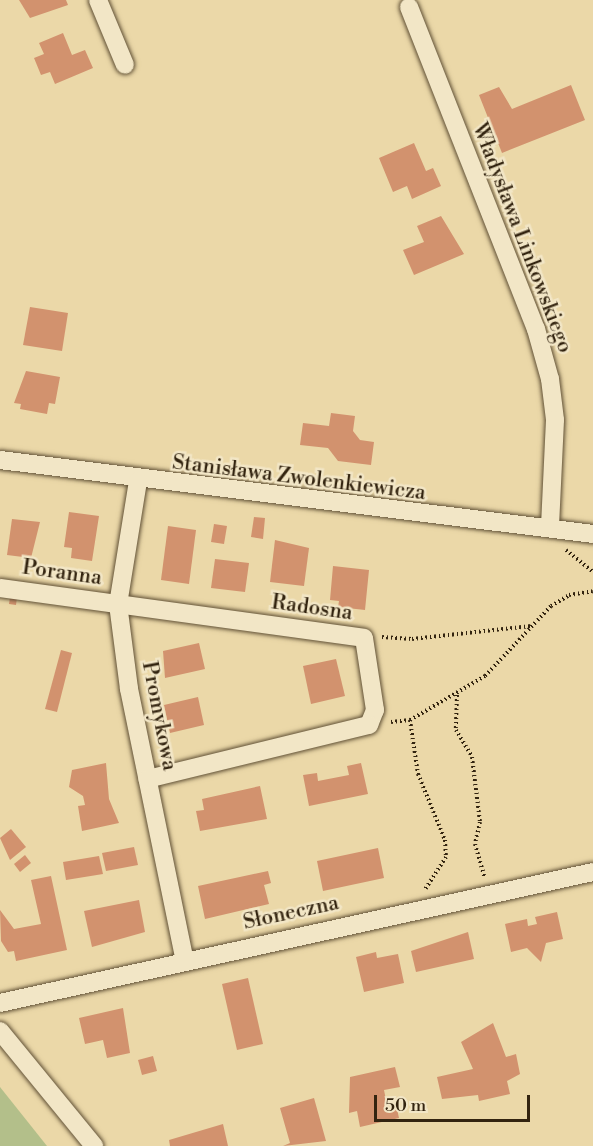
<!DOCTYPE html>
<meta charset="utf-8">
<style>
body{margin:0}
#map{position:relative;width:593px;height:1146px;overflow:hidden;background:#ebd8a8;font-family:"Libre Bodoni",serif}
div>[style]{position:absolute}
.green>*{inset:0;background:#b3bf8a}
.building>*{inset:0;background:#d2926e}
.path>*{height:4px;margin-top:-2px;transform-origin:0;background:repeating-linear-gradient(90deg,#332410 0 1.5px,transparent 0 4.5px)}
.roads{filter:drop-shadow(0 0 2px #615136) drop-shadow(0 0 2px #615136)}
.street>*{height:18px;margin:-9px;padding:0 9px;transform-origin:9px;border-radius:9px;background:#f2e6c6}
span{translate:-50% -50%;white-space:nowrap;text-align:center;line-height:1.15;-webkit-text-stroke:5px #f2e6c6;paint-order:stroke}
.street-label{font-size:21px;color:#332410}
.scale{position:absolute;left:374px;top:1095px;width:156px;height:27px;box-sizing:border-box;border:3px solid #332410;border-top:0;padding-left:8px;font-size:18px;line-height:21px;white-space:nowrap;color:#332410;-webkit-text-stroke:4px #f2e6c6;paint-order:stroke}
</style>
<div id="map">
<div class="green">
<i style="clip-path:polygon(0 1087px,47px 1146px,0 1146px)"></i>
</div>
<div class="building">
<i style="clip-path:polygon(19px 0,66px 0,68px 5px,30px 18px)"></i>
<i style="clip-path:polygon(63px 33px,72px 55px,85px 50px,93px 68px,55px 84px,50px 72px,41px 75px,34px 58px,44px 54px,39px 43px)"></i>
<i style="clip-path:polygon(571px 85px,585px 120px,502px 153px,479px 95px,499px 87px,512px 109px)"></i>
<i style="clip-path:polygon(414px 143px,426px 171px,433px 168px,441px 186px,412px 199px,407px 186px,393px 192px,379px 158px)"></i>
<i style="clip-path:polygon(441px 216px,464px 254px,414px 275px,403px 250px,424px 242px,417px 226px)"></i>
<i style="clip-path:polygon(30px 307px,68px 313px,62px 351px,23px 345px)"></i>
<i style="clip-path:polygon(26px 371px,60px 377px,55px 404px,49px 403px,47px 414px,20px 409px,21px 404px,14px 403px)"></i>
<i style="clip-path:polygon(331px 413px,355px 416px,353px 431px,360px 440px,374px 442px,371px 465px,338px 461px,328px 448px,300px 445px,303px 423px,329px 426px)"></i>
<i style="clip-path:polygon(69px 512px,99px 516px,92px 561px,71px 558px,72px 548px,64px 547px)"></i>
<i style="clip-path:polygon(254px 517px,265px 518px,263px 539px,251px 537px)"></i>
<i style="clip-path:polygon(12px 519px,40px 522px,31px 558px,7px 555px)"></i>
<i style="clip-path:polygon(214px 524px,227px 526px,224px 544px,211px 542px)"></i>
<i style="clip-path:polygon(168px 526px,196px 530px,189px 584px,161px 580px)"></i>
<i style="clip-path:polygon(275px 540px,309px 548px,304px 586px,270px 582px)"></i>
<i style="clip-path:polygon(215px 559px,249px 563px,245px 592px,211px 588px)"></i>
<i style="clip-path:polygon(333px 566px,369px 570px,365px 610px,338px 607px,339px 601px,330px 600px)"></i>
<i style="clip-path:polygon(10px 597px,17px 597px,16px 605px,9px 604px)"></i>
<i style="clip-path:polygon(199px 643px,205px 669px,165px 678px,163px 651px)"></i>
<i style="clip-path:polygon(61px 650px,72px 653px,57px 712px,45px 709px)"></i>
<i style="clip-path:polygon(336px 659px,345px 696px,311px 704px,303px 666px)"></i>
<i style="clip-path:polygon(198px 697px,204px 725px,170px 733px,164px 705px)"></i>
<i style="clip-path:polygon(106px 763px,109px 799px,119px 823px,82px 831px,78px 806px,85px 805px,83px 796px,69px 787px,72px 770px)"></i>
<i style="clip-path:polygon(361px 763px,368px 794px,309px 806px,303px 775px,317px 773px,318px 781px,349px 775px,347px 766px)"></i>
<i style="clip-path:polygon(260px 786px,267px 819px,200px 831px,196px 811px,204px 810px,202px 799px)"></i>
<i style="clip-path:polygon(11px 829px,26px 847px,10px 860px,0 838px)"></i>
<i style="clip-path:polygon(134px 847px,138px 865px,106px 871px,102px 853px)"></i>
<i style="clip-path:polygon(378px 848px,384px 878px,323px 891px,317px 861px)"></i>
<i style="clip-path:polygon(25px 855px,31px 863px,20px 872px,14px 864px)"></i>
<i style="clip-path:polygon(99px 856px,103px 874px,66px 880px,63px 862px)"></i>
<i style="clip-path:polygon(268px 871px,271px 883px,264px 885px,269px 904px,205px 919px,198px 886px)"></i>
<i style="clip-path:polygon(51px 876px,67px 950px,16px 961px,14px 951px,8px 952px,1px 941px,0 910px,14px 929px,41px 924px,31px 880px)"></i>
<i style="clip-path:polygon(139px 900px,145px 932px,92px 947px,84px 911px)"></i>
<i style="clip-path:polygon(557px 912px,563px 939px,546px 943px,541px 962px,527px 948px,511px 952px,505px 924px,527px 919px,528px 926px,537px 924px,535px 917px)"></i>
<i style="clip-path:polygon(468px 932px,474px 959px,416px 972px,411px 951px)"></i>
<i style="clip-path:polygon(376px 952px,377px 958px,398px 954px,404px 983px,364px 992px,356px 957px)"></i>
<i style="clip-path:polygon(248px 978px,263px 1044px,237px 1050px,222px 984px)"></i>
<i style="clip-path:polygon(123px 1008px,130px 1053px,107px 1058px,103px 1040px,85px 1044px,79px 1018px)"></i>
<i style="clip-path:polygon(493px 1023px,506px 1057px,516px 1054px,520px 1074px,507px 1081px,510px 1094px,479px 1101px,478px 1095px,442px 1099px,437px 1077px,473px 1069px,461px 1042px)"></i>
<i style="clip-path:polygon(153px 1056px,157px 1071px,142px 1075px,138px 1060px)"></i>
<i style="clip-path:polygon(395px 1067px,400px 1087px,384px 1090px,388px 1110px,397px 1109px,399px 1118px,360px 1127px,357px 1111px,349px 1113px,350px 1077px)"></i>
<i style="clip-path:polygon(314px 1098px,326px 1141px,283px 1146px,290px 1143px,280px 1108px)"></i>
<i style="clip-path:polygon(223px 1124px,228px 1146px,170px 1146px,169px 1140px)"></i>
</div>
<div class="path">
<i style="left:566px;top:550px;width:35px;rotate:39deg"></i>
<i style="left:382px;top:637px;width:30px;rotate:4deg"></i>
<i style="left:412px;top:639px;width:120px;rotate:-6.2deg"></i>
<i style="left:457px;top:695px;width:35px;rotate:92deg"></i>
<i style="left:456px;top:730px;width:31px;rotate:59deg"></i>
<i style="left:472px;top:757px;width:65px;rotate:83deg"></i>
<i style="left:480px;top:822px;width:23px;rotate:103deg"></i>
<i style="left:475px;top:844px;width:35px;rotate:74deg"></i>
<i style="left:410px;top:720px;width:55px;rotate:81.6deg"></i>
<i style="left:418px;top:774px;width:71px;rotate:67.8deg"></i>
<i style="left:445px;top:840px;width:17px;rotate:87deg"></i>
<i style="left:446px;top:857px;width:40px;rotate:122.9deg"></i>
<i style="left:391px;top:722px;width:19px;rotate:-6deg"></i>
<i style="left:410px;top:720px;width:87px;rotate:-30.4deg"></i>
<i style="left:485px;top:676px;width:96px;rotate:-46.7deg"></i>
<i style="left:551px;top:606px;width:21px;rotate:-31deg"></i>
<i style="left:569px;top:595px;width:24px;rotate:-9deg"></i>
</div>
<div class="roads">
<div class="street">
<i style="left:98px;top:0;width:70px;rotate:67.4deg"></i>
<i style="left:409px;top:7px;width:346px;rotate:68.5deg"></i>
<i style="left:536px;top:329px;width:52px;rotate:74.4deg"></i>
<i style="left:550px;top:379px;width:41px;rotate:83deg"></i>
<i style="left:555px;top:420px;width:108px;rotate:92.7deg"></i>
<i style="left:0;top:460px;width:598px;rotate:7.11deg"></i>
<i style="left:138px;top:481px;width:125px;rotate:99.2deg"></i>
<i style="left:118px;top:604px;width:86px;rotate:82.6deg"></i>
<i style="left:129px;top:689px;width:275px;rotate:78.4deg"></i>
<i style="left:0;top:588px;width:367px;rotate:7.8deg"></i>
<i style="left:364px;top:638px;width:73px;rotate:81.3deg"></i>
<i style="left:375px;top:710px;width:16px;rotate:112deg"></i>
<i style="left:369px;top:725px;width:228px;rotate:166.3deg"></i>
<i style="left:0;top:1003px;width:607px;rotate:-12.46deg"></i>
<i style="left:0;top:1031px;width:149px;rotate:50.7deg"></i>
</div>
</div>
<div class="street-label">
<span style="left:522px;top:238px;rotate:69deg">Władysława Linkowskiego</span>
<span style="left:299px;top:478px;rotate:7deg">Stanisława Zwolenkiewicza</span>
<span style="left:62px;top:573px;rotate:8deg">Poranna</span>
<span style="left:312px;top:608px;rotate:8deg">Radosna</span>
<span style="left:159px;top:716px;rotate:79deg">Promykowa</span>
<span style="left:291px;top:913px;rotate:-12deg">Słoneczna</span>
</div>
<div class="scale">50 m</div>
</div>
